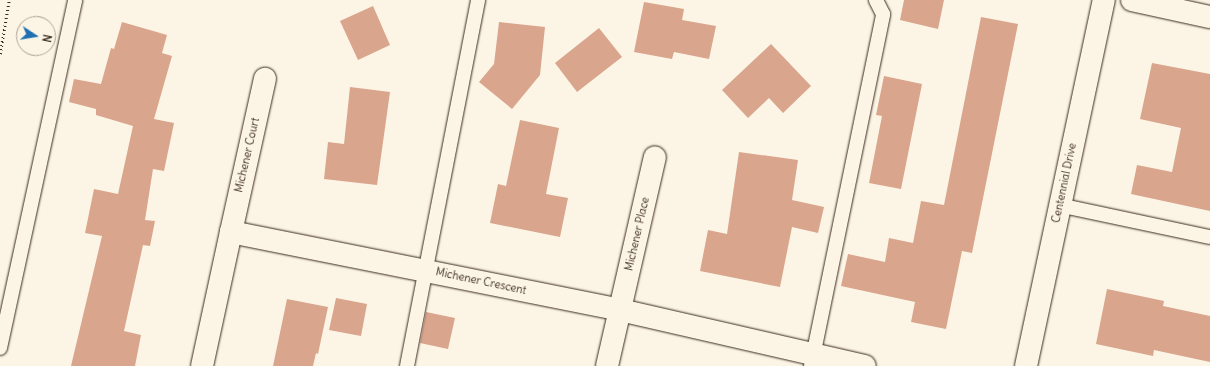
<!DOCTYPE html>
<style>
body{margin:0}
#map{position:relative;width:1210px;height:366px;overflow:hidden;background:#fcf5e5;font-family:Delius,sans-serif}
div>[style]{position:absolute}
.building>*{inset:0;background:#d9a58d}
.path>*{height:2.5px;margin-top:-1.25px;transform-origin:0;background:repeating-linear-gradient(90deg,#3b2a1e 0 1px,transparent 0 4px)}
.roads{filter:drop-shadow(0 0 1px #3b2a1e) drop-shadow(0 0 1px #3b2a1e)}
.lane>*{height:14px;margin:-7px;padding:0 7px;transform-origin:7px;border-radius:7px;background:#fcf5e5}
.street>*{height:22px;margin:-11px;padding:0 11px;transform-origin:11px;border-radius:11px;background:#fcf5e5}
span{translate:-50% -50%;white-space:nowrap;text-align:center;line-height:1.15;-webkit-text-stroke:3px #fcf5e5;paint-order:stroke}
.street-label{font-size:11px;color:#3b2a1e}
.north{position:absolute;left:16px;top:16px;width:40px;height:40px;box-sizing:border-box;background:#fcf5e5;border:1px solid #afa495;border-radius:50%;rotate:102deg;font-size:11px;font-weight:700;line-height:16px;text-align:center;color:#3b2a1e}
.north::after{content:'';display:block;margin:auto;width:14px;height:18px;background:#1f6fb2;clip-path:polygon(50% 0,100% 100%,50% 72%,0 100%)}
</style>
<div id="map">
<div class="building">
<i style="clip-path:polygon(904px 0,944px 0,938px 29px,900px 20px)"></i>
<i style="clip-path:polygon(644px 2px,684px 9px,682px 20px,716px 26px,709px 59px,674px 52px,672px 59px,634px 52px)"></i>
<i style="clip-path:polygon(373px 6px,390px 45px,358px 60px,340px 21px)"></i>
<i style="clip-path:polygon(981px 17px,1018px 24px,972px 253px,962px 251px,946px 329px,911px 322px,915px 302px,841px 286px,848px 254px,885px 262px,889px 238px,913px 243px,921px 201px,944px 205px)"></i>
<i style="clip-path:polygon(122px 22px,167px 35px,162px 53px,172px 56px,154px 119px,174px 123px,164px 171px,153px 169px,145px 220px,155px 221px,150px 246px,143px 245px,124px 331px,141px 335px,135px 366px,71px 366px,102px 236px,85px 233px,94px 189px,118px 194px,133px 126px,96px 115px,96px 109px,69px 102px,74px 79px,101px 84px,111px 48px,114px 49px)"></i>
<i style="clip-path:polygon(499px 22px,545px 27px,540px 75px,512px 109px,479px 82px,494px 64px)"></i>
<i style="clip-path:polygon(599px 28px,622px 57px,577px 92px,555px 63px)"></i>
<i style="clip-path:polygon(771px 44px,811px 86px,783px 113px,769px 98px,748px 118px,722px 90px)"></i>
<i style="clip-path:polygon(1152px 63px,1210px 74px,1210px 211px,1131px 194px,1137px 165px,1172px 172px,1181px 128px,1140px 119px)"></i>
<i style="clip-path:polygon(884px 76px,922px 84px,901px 189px,869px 183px,882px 116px,876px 115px)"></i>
<i style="clip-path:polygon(350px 87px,390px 92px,377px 185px,324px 179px,328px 142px,344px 144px)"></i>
<i style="clip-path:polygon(520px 120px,559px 128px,546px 194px,568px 198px,560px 237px,490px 223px,498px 184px,506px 186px)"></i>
<i style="clip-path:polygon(739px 152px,798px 160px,792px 200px,824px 207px,818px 233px,792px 227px,780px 287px,700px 271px,708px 230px,727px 234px)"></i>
<i style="clip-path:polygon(1107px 289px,1164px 301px,1163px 306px,1210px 316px,1210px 362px,1154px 350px,1153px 356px,1096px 344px)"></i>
<i style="clip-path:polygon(336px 298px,367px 304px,361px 336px,329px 330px)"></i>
<i style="clip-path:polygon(287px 299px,328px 307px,318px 354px,316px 353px,313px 366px,273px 366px)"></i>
<i style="clip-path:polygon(426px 312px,455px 318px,448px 349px,420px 343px)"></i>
</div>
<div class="path">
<i style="left:0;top:54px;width:55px;rotate:-80.5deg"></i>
</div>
<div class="roads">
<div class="lane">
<i style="left:1059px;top:205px;width:154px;rotate:12deg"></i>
<i style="left:0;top:348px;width:356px;rotate:-77.8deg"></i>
<i style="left:407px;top:366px;width:373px;rotate:-79deg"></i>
<i style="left:811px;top:366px;width:359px;rotate:-78.4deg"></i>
<i style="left:883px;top:14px;width:16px;rotate:-117deg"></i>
</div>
<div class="street">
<i style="left:1132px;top:0;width:80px;rotate:12.3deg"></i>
<i style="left:231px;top:232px;width:157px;rotate:-77.5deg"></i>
<i style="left:202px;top:366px;width:137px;rotate:-77.8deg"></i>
<i style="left:231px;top:232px;width:397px;rotate:11.3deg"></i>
<i style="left:620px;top:310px;width:251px;rotate:12.9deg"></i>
<i style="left:607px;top:366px;width:214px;rotate:-77.1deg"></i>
<i style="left:1026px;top:366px;width:374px;rotate:-78deg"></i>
</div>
</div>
<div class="street-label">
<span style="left:247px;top:155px;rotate:-77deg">Michener Court</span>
<span style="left:1064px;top:183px;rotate:-78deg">Centennial Drive</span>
<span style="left:637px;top:234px;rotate:-77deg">Michener Place</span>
<span style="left:481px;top:281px;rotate:12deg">Michener Crescent</span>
</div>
<div class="north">N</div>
</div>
